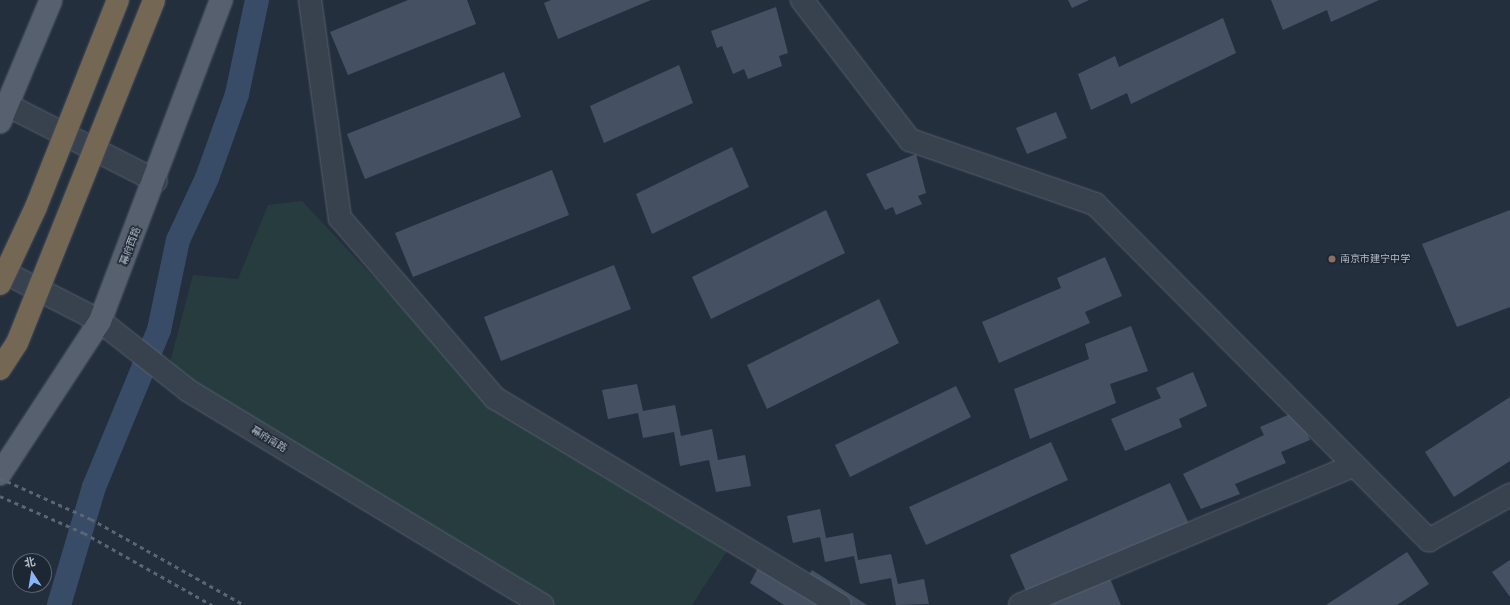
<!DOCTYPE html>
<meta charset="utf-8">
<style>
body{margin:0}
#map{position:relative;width:1510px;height:605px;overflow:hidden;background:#242f3e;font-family:"Golos Text","Noto Sans SC",sans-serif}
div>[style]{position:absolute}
.green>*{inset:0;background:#263c3f}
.canal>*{height:24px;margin:-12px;padding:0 12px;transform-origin:12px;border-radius:12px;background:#394c67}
.building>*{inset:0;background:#455162}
.roads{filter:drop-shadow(0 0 1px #565f6c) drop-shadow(0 0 1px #565f6c)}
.minor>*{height:22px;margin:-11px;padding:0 11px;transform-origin:11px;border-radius:11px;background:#38414e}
.major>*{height:22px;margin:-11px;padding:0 11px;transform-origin:11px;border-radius:11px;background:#56606e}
.rail>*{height:3px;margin-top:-1.5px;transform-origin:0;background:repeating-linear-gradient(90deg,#5a6575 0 4px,transparent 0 8px)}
.bridges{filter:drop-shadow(0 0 1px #434c59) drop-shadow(0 0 1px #434c59)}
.highway-bridge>*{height:22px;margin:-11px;padding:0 11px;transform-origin:11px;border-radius:11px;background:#746855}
.dots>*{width:11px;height:11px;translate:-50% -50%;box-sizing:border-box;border:2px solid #1d2633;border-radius:50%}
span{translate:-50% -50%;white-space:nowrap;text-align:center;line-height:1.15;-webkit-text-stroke:3px #1d2633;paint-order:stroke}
.street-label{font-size:10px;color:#b4bcc9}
.poi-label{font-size:10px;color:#b4bcc9}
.left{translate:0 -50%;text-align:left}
.north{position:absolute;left:12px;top:553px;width:40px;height:40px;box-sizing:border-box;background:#1d2633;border:1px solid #59626f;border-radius:50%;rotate:348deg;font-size:11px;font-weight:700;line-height:16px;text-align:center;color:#b4bcc9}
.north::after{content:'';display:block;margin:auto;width:14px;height:18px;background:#8ab4f8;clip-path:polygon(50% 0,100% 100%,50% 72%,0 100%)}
</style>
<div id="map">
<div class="green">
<i style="clip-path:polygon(302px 201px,504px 416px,727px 551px,692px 605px,556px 605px,169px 366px,193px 275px,238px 279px,268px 205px)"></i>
</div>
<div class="canal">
<i style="left:59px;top:605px;width:123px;rotate:-73.5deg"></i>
<i style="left:94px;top:487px;width:170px;rotate:-67.5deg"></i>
<i style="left:159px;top:330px;width:92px;rotate:-78.1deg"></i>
<i style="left:178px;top:240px;width:68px;rotate:-64.9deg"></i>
<i style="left:207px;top:178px;width:89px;rotate:-70.3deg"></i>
<i style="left:237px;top:94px;width:96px;rotate:-78deg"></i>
</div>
<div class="building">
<i style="clip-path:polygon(408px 0,467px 0,476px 24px,348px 75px,330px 32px)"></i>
<i style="clip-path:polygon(551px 0,651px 0,558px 39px,544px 3px)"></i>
<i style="clip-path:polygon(1068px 0,1089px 0,1072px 8px)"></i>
<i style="clip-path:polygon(1271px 0,1379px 0,1331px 22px,1327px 10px,1283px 30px)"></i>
<i style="clip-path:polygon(776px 7px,788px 53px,779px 56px,782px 66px,748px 79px,744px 69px,733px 74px,722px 46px,717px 48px,711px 31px)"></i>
<i style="clip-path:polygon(1223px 18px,1236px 53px,1131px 104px,1127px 93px,1091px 110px,1078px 74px,1115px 56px,1119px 67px)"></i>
<i style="clip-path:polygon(679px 65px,693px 103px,604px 143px,590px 106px)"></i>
<i style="clip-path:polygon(504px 72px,521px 117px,365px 179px,347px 134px)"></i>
<i style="clip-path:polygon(1056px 112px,1067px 138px,1027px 154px,1016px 128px)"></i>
<i style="clip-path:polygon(732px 147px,749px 187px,652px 234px,636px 194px)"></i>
<i style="clip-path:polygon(916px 154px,926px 193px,918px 196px,922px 204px,896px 215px,893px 207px,885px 210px,866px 174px)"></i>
<i style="clip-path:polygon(552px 170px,569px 215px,413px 277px,395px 233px)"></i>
<i style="clip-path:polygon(826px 210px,845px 253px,711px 319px,692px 277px)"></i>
<i style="clip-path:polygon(1510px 210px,1510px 307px,1457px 327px,1422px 244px)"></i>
<i style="clip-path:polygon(1105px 257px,1122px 296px,1085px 312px,1090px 323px,999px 363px,982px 322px,1061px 288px,1057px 278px)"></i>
<i style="clip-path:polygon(614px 265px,631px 309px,501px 361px,484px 317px)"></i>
<i style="clip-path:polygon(879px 299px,899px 343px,767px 409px,747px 365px)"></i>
<i style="clip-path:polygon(1131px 326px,1148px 371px,1110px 384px,1116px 403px,1030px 439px,1014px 389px,1089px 359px,1085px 344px)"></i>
<i style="clip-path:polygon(1193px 372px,1207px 406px,1179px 419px,1182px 427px,1125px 451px,1111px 419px,1161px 398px,1156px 388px)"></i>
<i style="clip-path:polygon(637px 384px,643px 411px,675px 405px,681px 436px,712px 429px,718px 460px,745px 455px,751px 486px,716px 492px,709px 460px,680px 466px,674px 432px,643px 438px,638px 413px,608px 419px,602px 390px)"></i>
<i style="clip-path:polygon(956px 386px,971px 417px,850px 477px,835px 445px)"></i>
<i style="clip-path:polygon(1510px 397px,1510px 461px,1454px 497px,1425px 452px)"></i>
<i style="clip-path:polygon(1297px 411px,1310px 440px,1281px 452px,1286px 463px,1235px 484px,1240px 494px,1201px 509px,1183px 474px,1264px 435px,1260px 427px)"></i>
<i style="clip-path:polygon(1051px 442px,1068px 480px,926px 545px,909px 507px)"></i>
<i style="clip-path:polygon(1170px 483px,1190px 526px,1029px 598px,1010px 555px)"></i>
<i style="clip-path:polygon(820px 509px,826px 538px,853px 533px,858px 560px,891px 554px,898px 584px,924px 579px,929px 604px,896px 605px,891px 578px,860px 584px,854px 556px,825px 562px,820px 537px,793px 543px,787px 516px)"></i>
<i style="clip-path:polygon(1407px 552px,1429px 584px,1397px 605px,1326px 605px)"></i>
<i style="clip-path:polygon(1510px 560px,1510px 597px,1492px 572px)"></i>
<i style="clip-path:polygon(760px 564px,803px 584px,812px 570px,867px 605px,784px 605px,750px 583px)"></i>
<i style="clip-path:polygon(1109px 576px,1121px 605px,1035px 605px)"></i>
</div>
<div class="roads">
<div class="minor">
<i style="left:310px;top:0;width:220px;rotate:82.2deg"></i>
<i style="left:340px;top:218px;width:238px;rotate:49.3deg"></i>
<i style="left:495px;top:398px;width:402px;rotate:31deg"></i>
<i style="left:802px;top:0;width:177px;rotate:52.4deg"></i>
<i style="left:910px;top:140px;width:196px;rotate:19.1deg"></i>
<i style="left:1095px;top:204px;width:474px;rotate:45.2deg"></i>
<i style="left:1429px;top:540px;width:93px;rotate:-29.1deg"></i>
<i style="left:7px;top:105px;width:167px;rotate:27deg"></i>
<i style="left:0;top:270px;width:112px;rotate:27deg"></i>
<i style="left:100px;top:321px;width:113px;rotate:38.2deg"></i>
<i style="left:189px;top:391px;width:413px;rotate:31.2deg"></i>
<i style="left:1020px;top:605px;width:362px;rotate:-22.7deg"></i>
</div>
<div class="major">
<i style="left:0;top:122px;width:132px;rotate:-67.3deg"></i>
<i style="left:0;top:474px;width:183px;rotate:-56.8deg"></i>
<i style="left:100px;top:321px;width:343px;rotate:-69.3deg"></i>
</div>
</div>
<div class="rail">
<i style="left:0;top:478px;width:100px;rotate:24.3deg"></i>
<i style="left:91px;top:519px;width:176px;rotate:29.3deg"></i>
<i style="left:0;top:496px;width:92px;rotate:23.8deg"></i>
<i style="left:84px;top:533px;width:147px;rotate:29.4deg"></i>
</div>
<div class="bridges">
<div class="highway-bridge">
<i style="left:0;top:284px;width:85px;rotate:-64.9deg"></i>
<i style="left:36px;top:207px;width:223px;rotate:-68.4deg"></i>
<i style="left:0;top:369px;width:31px;rotate:-57deg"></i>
<i style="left:17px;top:343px;width:369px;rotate:-68.2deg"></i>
</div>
</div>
<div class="dots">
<i style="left:1332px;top:259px;background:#8d6e63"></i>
</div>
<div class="street-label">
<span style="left:130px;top:246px;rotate:-69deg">幕府西路</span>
<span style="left:269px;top:439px;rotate:31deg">幕府南路</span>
</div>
<div class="poi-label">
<span class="left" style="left:1340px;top:259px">南京市建宁中学</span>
</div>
<div class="north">北</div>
</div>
